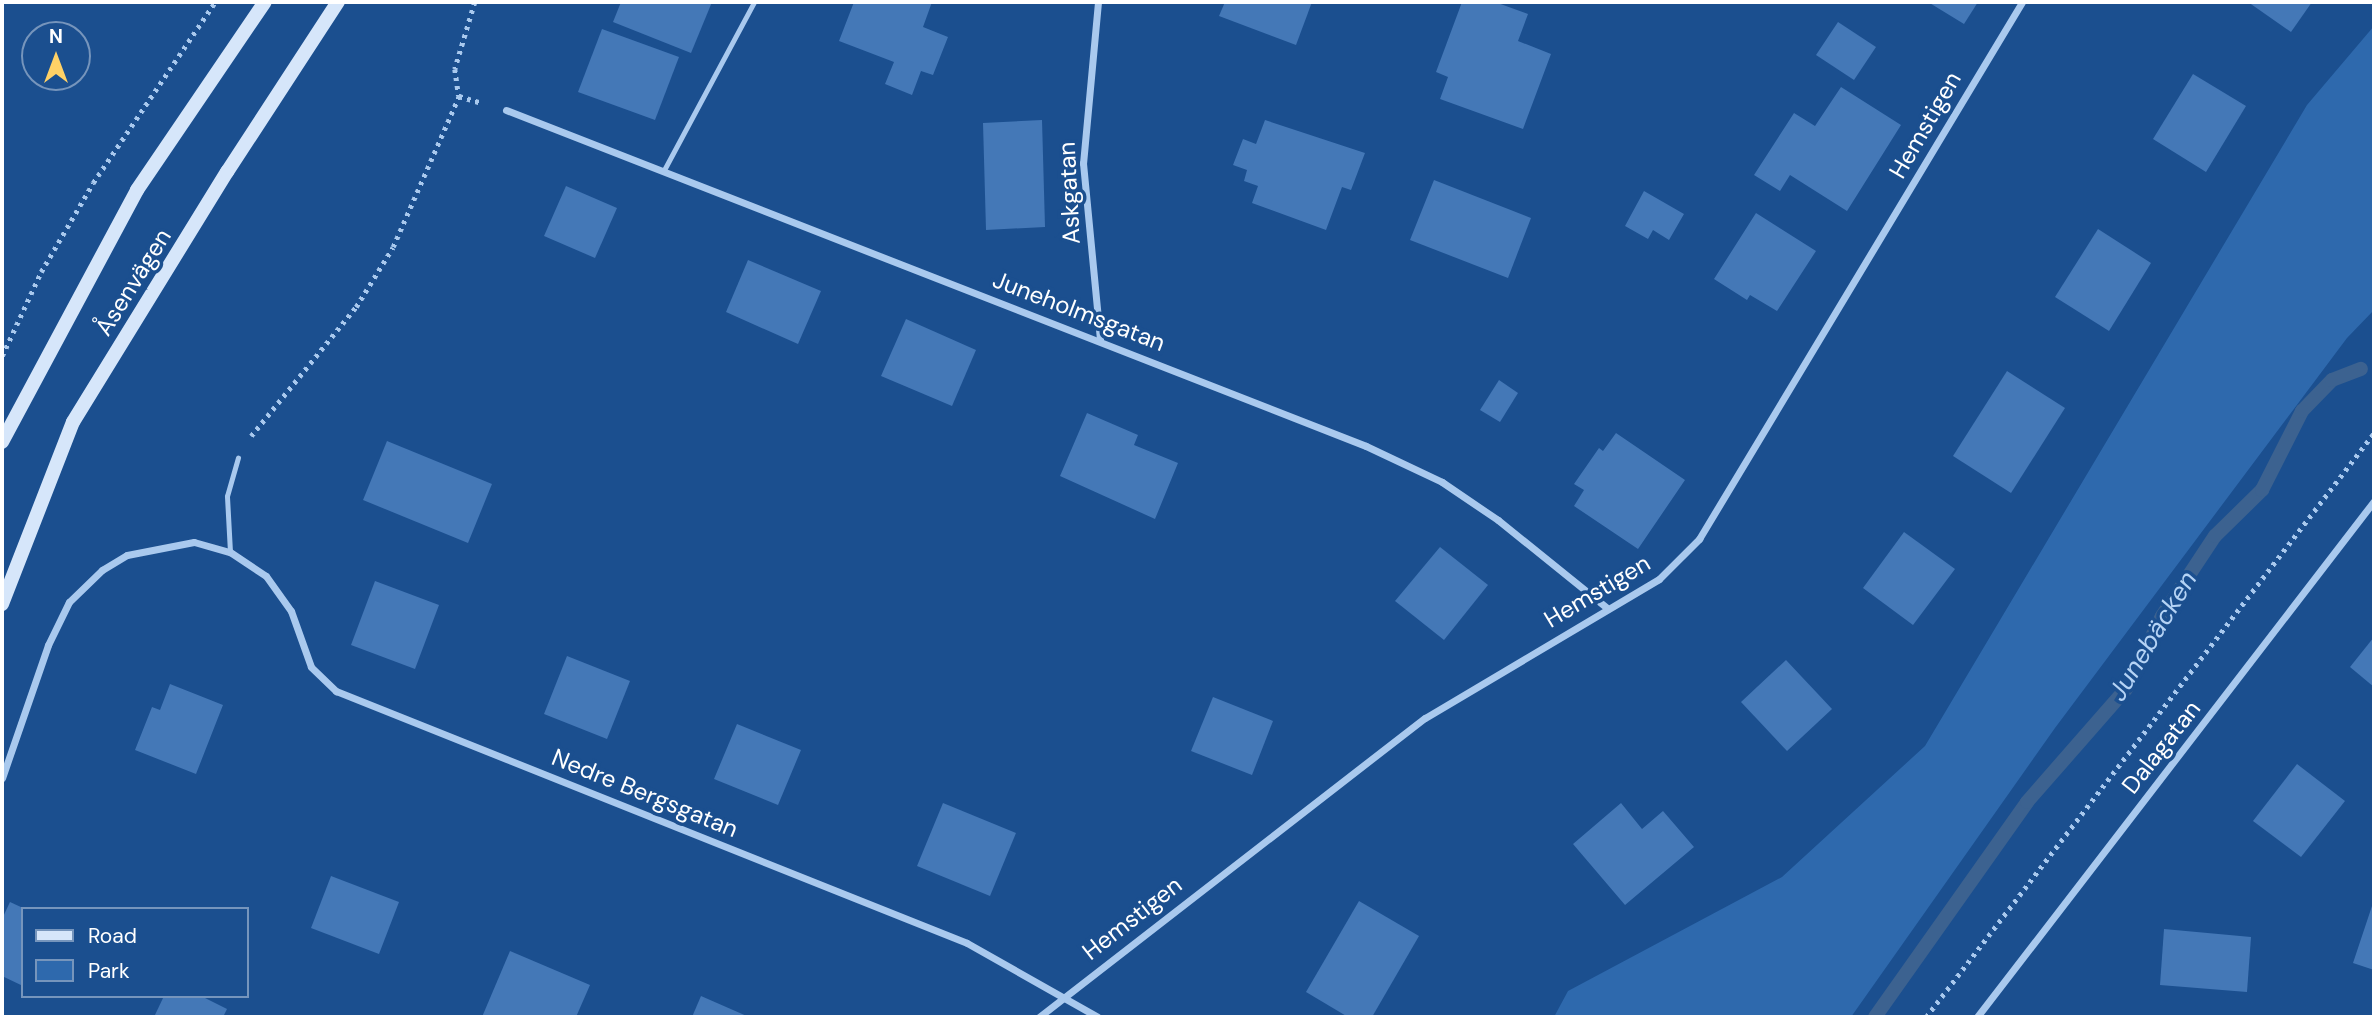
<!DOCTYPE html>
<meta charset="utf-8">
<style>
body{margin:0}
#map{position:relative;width:2376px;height:1019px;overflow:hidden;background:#1b4f8f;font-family:"DM Sans",sans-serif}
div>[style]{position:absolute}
.green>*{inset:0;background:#2e69ad}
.stream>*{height:14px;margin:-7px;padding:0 7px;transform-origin:7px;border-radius:7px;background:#3c6290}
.building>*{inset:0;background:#4478b7}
.path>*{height:4.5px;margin-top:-2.25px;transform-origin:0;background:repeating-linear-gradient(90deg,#a9c9ee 0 3.5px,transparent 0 8.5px)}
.lane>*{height:5px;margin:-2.5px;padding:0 2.5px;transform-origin:2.5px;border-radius:2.5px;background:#a9c9ee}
.street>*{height:7px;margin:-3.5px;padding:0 3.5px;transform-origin:3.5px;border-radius:3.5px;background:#a9c9ee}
.secondary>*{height:14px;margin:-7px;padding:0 7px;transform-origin:7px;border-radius:7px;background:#d6e6fa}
span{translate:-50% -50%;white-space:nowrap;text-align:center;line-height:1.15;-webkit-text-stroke:7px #1b4f8f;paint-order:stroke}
.street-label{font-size:24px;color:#fff}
.water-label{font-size:26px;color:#b5d3f5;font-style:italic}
.frame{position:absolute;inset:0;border:4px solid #fff;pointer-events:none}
.legend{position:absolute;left:21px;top:907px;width:228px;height:91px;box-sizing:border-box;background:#1b4f8f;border:2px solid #7695bc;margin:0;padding:9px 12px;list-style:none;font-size:21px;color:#fff}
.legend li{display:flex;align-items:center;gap:14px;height:35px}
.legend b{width:35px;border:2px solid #7695bc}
.north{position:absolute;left:21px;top:21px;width:70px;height:70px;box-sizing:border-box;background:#1b4f8f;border:2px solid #7695bc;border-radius:50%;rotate:0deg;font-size:19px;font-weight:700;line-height:28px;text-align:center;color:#fff}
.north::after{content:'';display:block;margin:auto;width:24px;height:32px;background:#ffd166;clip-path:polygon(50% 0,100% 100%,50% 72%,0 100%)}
</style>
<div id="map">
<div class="green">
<i style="clip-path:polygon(2374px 26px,2374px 310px,2347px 338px,2055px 728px,1851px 1017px,1554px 1017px,1568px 991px,1782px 877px,1925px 746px,2307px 105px)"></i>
</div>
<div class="stream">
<i style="left:1875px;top:1017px;width:263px;rotate:-54.7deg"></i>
<i style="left:2027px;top:802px;width:150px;rotate:-48.8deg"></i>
<i style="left:2126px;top:689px;width:81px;rotate:-63.7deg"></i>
<i style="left:2162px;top:616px;width:96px;rotate:-56.5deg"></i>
<i style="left:2215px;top:536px;width:66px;rotate:-44.4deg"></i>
<i style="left:2262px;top:490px;width:89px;rotate:-63.1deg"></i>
<i style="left:2302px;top:411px;width:43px;rotate:-45.9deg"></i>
<i style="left:2332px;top:380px;width:31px;rotate:-21deg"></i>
</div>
<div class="building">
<i style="clip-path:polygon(621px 2px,712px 2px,691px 53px,613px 22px)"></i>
<i style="clip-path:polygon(854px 2px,932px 2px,923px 27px,948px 37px,933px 75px,921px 71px,912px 95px,885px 84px,894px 62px,839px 41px)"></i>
<i style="clip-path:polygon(1225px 2px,1312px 2px,1296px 45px,1219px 16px)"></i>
<i style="clip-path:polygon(1462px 2px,1495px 2px,1528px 14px,1518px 41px,1551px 54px,1523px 129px,1440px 99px,1448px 77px,1436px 72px)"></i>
<i style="clip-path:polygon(1928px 2px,1978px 2px,1964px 24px)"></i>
<i style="clip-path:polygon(2248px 2px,2312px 2px,2291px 32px)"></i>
<i style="clip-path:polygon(1838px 22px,1876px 47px,1854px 80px,1816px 55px)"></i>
<i style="clip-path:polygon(602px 29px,679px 57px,655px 120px,578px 92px)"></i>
<i style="clip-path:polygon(2193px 74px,2246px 106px,2206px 172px,2153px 139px)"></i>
<i style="clip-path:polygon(1841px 87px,1901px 125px,1847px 211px,1790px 175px,1780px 191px,1754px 175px,1794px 113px,1815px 126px)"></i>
<i style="clip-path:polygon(1042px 120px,1045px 227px,986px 230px,983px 123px)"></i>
<i style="clip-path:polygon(1265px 120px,1365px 153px,1351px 190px,1342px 187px,1326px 230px,1252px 203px,1258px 186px,1244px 181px,1247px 170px,1233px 165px,1243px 139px,1256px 144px)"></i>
<i style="clip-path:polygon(1434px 180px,1531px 218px,1508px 278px,1410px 240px)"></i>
<i style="clip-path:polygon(566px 186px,617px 208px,595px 258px,544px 236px)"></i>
<i style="clip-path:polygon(1644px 191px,1684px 214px,1669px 240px,1653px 230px,1648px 239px,1625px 226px)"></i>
<i style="clip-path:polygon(1756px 213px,1816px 251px,1777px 311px,1750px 295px,1747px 300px,1714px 279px)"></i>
<i style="clip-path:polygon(2098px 229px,2151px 263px,2109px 331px,2055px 297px)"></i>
<i style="clip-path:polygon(748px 260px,821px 291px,798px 344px,726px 312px)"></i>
<i style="clip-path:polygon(906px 319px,976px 350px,952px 406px,881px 376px)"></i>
<i style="clip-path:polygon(2007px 371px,2065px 408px,2011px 493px,1953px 456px)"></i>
<i style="clip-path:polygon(1499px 380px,1518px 393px,1500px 422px,1480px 410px)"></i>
<i style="clip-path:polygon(1087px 413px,1138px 435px,1134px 445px,1178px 463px,1155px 519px,1060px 476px)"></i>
<i style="clip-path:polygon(1616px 433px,1685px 480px,1638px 549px,1574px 506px,1584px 490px,1574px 484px,1599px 448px,1603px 451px)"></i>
<i style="clip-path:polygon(387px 441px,492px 484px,468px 543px,363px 500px)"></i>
<i style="clip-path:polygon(1904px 532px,1955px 569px,1913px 625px,1863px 588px)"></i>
<i style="clip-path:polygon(1440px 547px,1488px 585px,1444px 640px,1395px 601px)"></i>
<i style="clip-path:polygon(375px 581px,439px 605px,415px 669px,351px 645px)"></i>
<i style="clip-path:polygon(2374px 637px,2374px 687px,2350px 667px)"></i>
<i style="clip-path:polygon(567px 656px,630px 681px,607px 739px,544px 714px)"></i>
<i style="clip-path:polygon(1786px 660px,1832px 709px,1787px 751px,1741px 702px)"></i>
<i style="clip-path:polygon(170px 684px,223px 705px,196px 774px,135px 750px,152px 707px,160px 710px)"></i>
<i style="clip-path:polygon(1213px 697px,1273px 721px,1252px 775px,1191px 751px)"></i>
<i style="clip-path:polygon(737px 724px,801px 750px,778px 805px,714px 779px)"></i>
<i style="clip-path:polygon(2297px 764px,2345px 801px,2301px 857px,2253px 821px)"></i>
<i style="clip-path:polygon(943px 803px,1016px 833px,990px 896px,917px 866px)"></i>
<i style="clip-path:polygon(1621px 803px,1642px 829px,1663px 811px,1694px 847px,1625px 905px,1573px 844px)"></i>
<i style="clip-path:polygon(331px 876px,399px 902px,379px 954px,311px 928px)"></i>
<i style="clip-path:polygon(2374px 900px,2374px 970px,2353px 963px)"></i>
<i style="clip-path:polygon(1359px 901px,1419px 936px,1372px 1017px,1348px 1017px,1306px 992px)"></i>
<i style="clip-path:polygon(10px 902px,23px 908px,23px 986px,2px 976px,2px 919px)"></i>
<i style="clip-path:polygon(2164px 929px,2251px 937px,2247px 992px,2160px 985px)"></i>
<i style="clip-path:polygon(510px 951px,590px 985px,576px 1017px,482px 1017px)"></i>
<i style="clip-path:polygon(164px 996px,201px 996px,227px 1009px,223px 1017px,154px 1017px)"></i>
<i style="clip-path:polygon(701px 996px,749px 1017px,692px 1017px)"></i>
</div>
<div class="path">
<i style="left:475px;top:2px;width:70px;rotate:106.6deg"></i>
<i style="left:455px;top:69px;width:27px;rotate:82deg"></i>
<i style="left:459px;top:96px;width:24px;rotate:17deg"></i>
<i style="left:2px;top:356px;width:93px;rotate:-65.1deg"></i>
<i style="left:41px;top:272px;width:103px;rotate:-59.7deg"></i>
<i style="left:93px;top:183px;width:218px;rotate:-56deg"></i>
<i style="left:251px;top:436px;width:166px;rotate:-50.9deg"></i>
<i style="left:356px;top:307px;width:70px;rotate:-58.3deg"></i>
<i style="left:393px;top:247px;width:165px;rotate:-66.4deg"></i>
<i style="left:1926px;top:1017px;width:736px;rotate:-52.51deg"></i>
</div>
<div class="lane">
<i style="left:664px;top:170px;width:191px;rotate:-61.8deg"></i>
<i style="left:230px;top:552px;width:56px;rotate:-93.1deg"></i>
<i style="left:227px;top:496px;width:40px;rotate:-74deg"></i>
</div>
<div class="street">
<i style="left:1098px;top:2px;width:162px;rotate:95.3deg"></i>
<i style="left:1083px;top:163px;width:178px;rotate:84.5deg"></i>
<i style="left:506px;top:110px;width:923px;rotate:21.34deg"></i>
<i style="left:1366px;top:446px;width:84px;rotate:25.3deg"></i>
<i style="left:1442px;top:482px;width:68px;rotate:34.2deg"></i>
<i style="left:1498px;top:520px;width:139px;rotate:38.9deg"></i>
<i style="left:2px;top:778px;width:141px;rotate:-70.9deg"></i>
<i style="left:48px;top:645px;width:48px;rotate:-64deg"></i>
<i style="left:69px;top:602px;width:46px;rotate:-44.1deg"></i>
<i style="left:102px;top:570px;width:29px;rotate:-31deg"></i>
<i style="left:127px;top:555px;width:68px;rotate:-11deg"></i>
<i style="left:194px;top:542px;width:37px;rotate:16deg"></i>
<i style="left:230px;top:552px;width:43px;rotate:33.7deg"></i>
<i style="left:266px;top:576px;width:43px;rotate:54.5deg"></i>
<i style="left:291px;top:611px;width:59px;rotate:70.3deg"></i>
<i style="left:311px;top:667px;width:35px;rotate:44deg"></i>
<i style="left:336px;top:691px;width:679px;rotate:21.77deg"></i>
<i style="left:967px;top:943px;width:150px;rotate:29.5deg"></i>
<i style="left:1039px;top:1017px;width:488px;rotate:-37.8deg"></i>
<i style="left:1425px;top:718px;width:272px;rotate:-30.7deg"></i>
<i style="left:1659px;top:579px;width:57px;rotate:-45deg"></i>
<i style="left:1699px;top:539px;width:627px;rotate:-58.97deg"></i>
<i style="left:1977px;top:1017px;width:651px;rotate:-52.43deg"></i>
</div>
<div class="secondary">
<i style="left:2px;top:442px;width:286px;rotate:-61.8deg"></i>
<i style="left:137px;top:190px;width:227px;rotate:-55.8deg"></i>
<i style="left:2px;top:604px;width:195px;rotate:-68.7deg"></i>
<i style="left:73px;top:422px;width:294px;rotate:-58.4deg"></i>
<i style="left:227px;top:172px;width:203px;rotate:-56.9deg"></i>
</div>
<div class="street-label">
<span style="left:1925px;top:125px;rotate:-60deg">Hemstigen</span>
<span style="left:1069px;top:193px;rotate:-93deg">Askgatan</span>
<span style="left:133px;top:282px;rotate:-58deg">Åsenvägen</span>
<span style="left:1079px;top:311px;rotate:21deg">Juneholmsgatan</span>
<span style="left:1597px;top:591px;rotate:-31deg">Hemstigen</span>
<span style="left:2161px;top:747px;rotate:-52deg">Dalagatan</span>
<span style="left:645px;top:793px;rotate:22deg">Nedre Bergsgatan</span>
<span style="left:1132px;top:918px;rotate:-38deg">Hemstigen</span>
</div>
<div class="water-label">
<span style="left:2153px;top:636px;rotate:-59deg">Junebäcken</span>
</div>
<div class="frame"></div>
<ul class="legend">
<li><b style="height:9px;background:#d6e6fa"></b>Road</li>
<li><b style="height:19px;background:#2e69ad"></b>Park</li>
</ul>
<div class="north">N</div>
</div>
